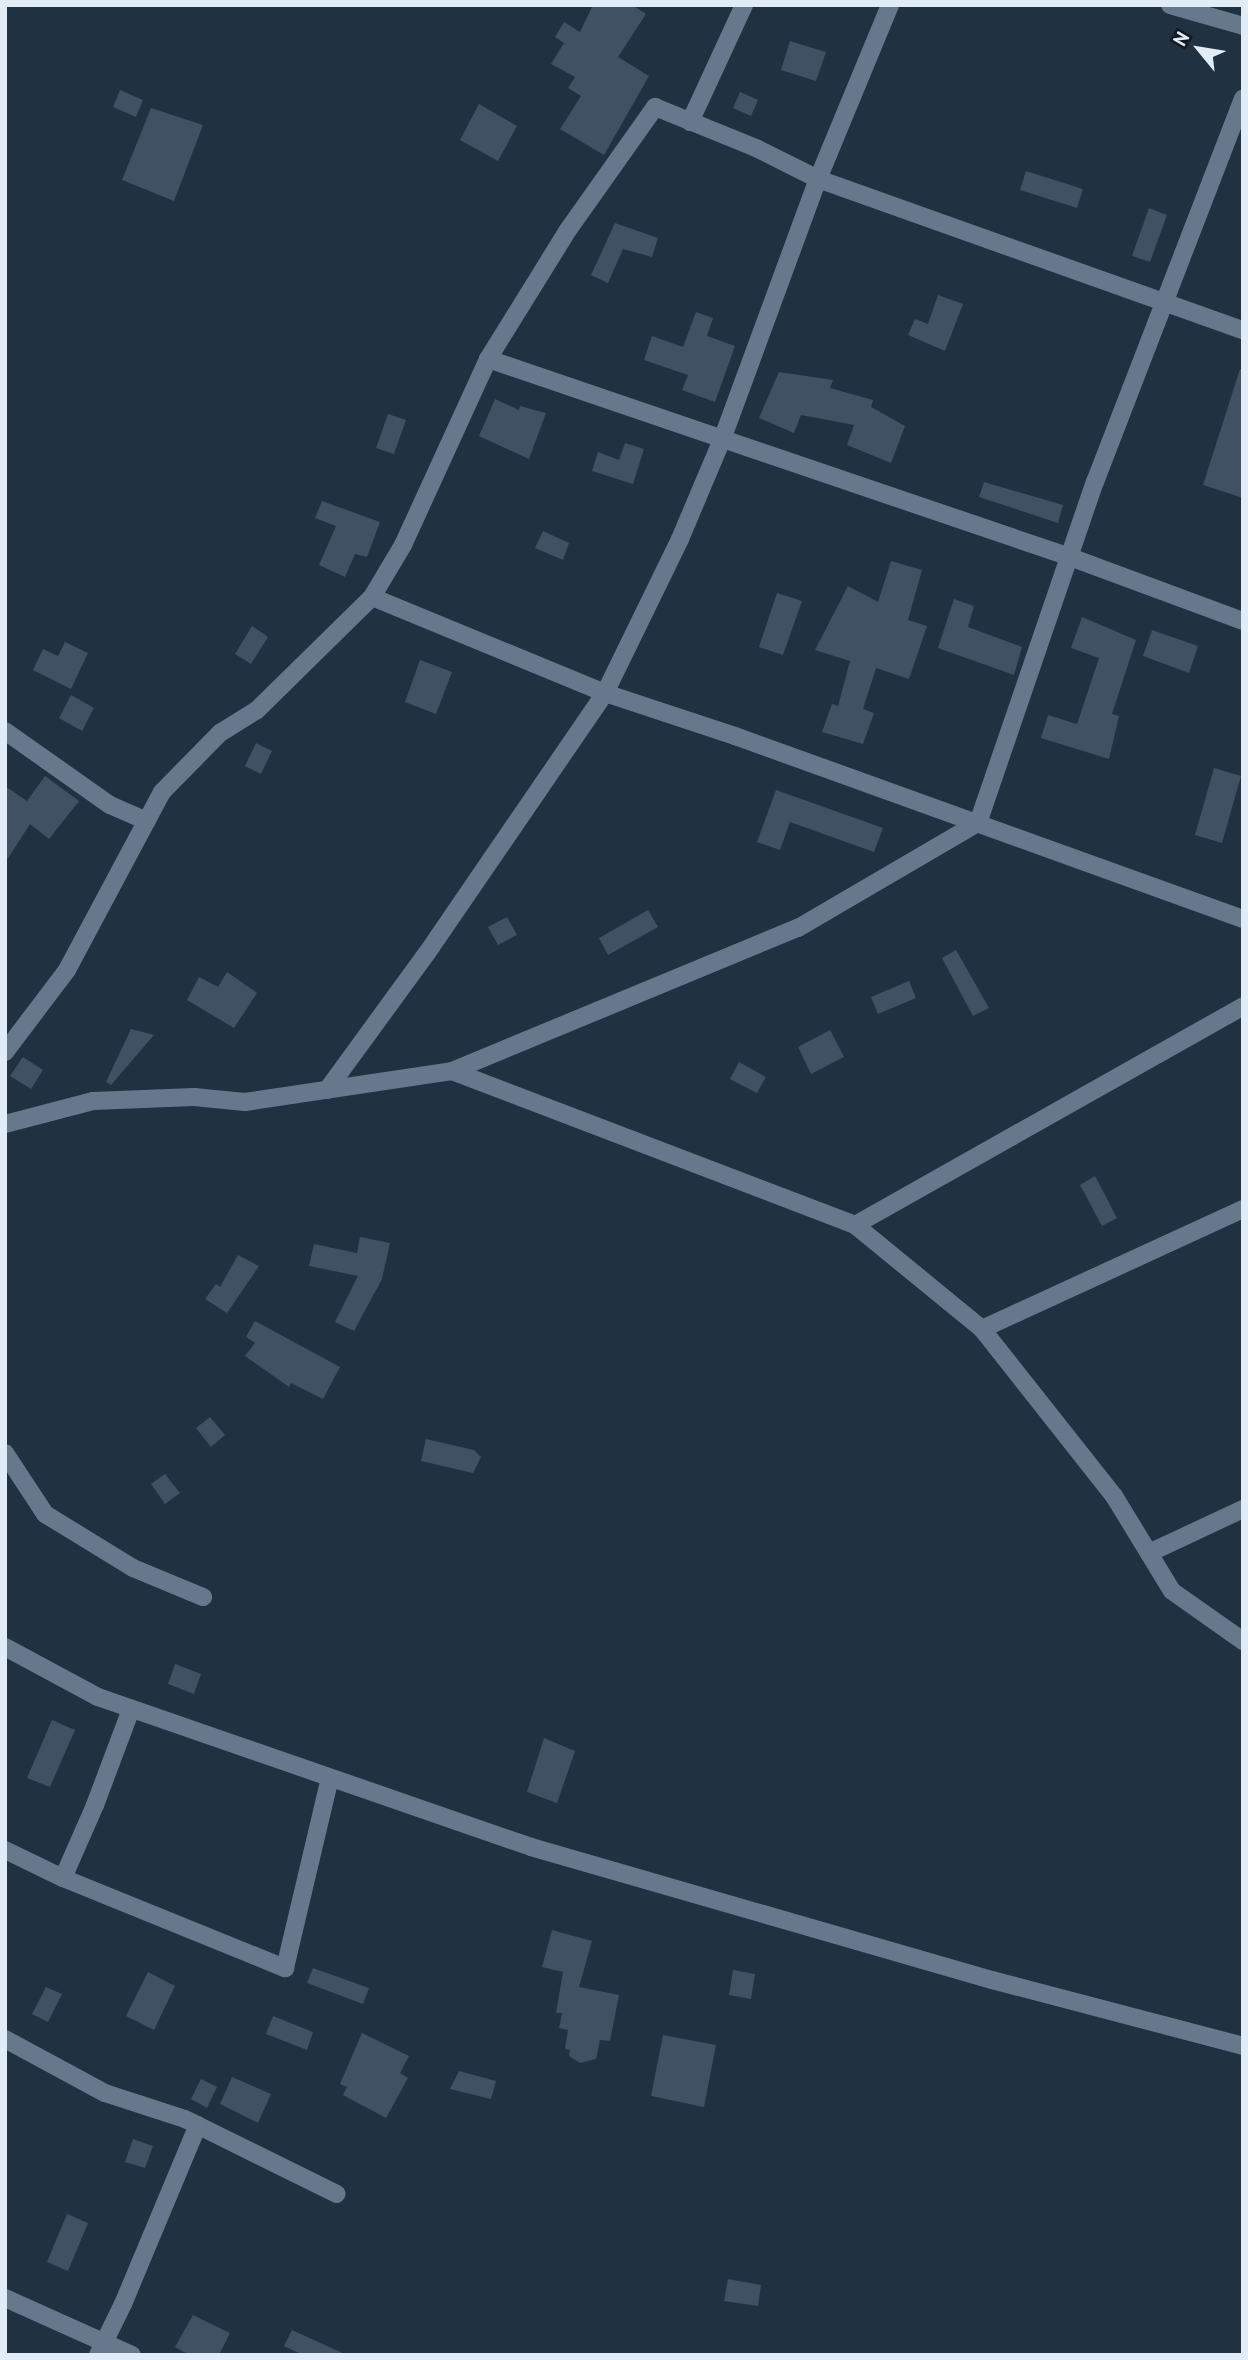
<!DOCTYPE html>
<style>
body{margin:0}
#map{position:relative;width:1248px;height:2360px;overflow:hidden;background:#203142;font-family:"PT Sans",sans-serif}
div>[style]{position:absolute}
.building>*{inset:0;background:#3f5163}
.minor>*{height:18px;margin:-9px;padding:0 9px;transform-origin:9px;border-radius:9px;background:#65788c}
span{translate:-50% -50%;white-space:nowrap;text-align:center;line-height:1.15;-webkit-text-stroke:6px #111820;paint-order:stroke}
.frame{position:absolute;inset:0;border:7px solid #e2ecf7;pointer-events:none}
.north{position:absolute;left:1164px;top:14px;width:70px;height:70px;-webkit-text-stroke:5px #111820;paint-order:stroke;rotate:300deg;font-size:19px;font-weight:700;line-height:28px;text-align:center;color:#e2ecf7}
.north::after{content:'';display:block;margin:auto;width:24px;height:32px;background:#e2ecf7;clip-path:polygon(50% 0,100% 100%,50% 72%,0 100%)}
</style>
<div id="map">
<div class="building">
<i style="clip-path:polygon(593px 5px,632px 5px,646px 14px,618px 57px,649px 76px,604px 155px,560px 129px,581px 96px,568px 88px,575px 77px,551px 64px,564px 43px,555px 37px,564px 22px,580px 32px)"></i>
<i style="clip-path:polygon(790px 41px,826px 52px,816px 81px,781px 70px)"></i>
<i style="clip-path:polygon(120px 90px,143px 100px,136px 117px,113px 107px)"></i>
<i style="clip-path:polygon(740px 92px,758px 100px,751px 116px,733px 108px)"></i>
<i style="clip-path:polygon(479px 104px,517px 126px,498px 161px,460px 140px)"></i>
<i style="clip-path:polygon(151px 108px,203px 125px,174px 201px,122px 180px)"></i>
<i style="clip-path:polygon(1026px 171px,1083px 189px,1077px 208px,1020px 190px)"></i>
<i style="clip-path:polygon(1149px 208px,1167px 215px,1150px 262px,1132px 256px)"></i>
<i style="clip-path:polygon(615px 223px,658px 238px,652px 257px,623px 249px,608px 283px,591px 275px)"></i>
<i style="clip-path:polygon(938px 295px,963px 304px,945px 351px,908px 335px,915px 319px,928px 324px)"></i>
<i style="clip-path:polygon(696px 312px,713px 318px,707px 336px,735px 346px,715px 402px,682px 390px,688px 375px,644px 360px,652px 336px,683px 347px)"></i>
<i style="clip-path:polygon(1240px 369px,1243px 369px,1243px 498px,1203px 485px)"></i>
<i style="clip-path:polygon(779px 372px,833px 380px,830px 388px,873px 400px,871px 407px,905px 426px,891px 463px,847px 445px,854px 425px,801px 415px,794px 433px,759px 418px)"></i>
<i style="clip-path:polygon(495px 399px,519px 410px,520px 406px,546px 413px,529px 459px,479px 436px)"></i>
<i style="clip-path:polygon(388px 414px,406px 420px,394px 454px,376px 448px)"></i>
<i style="clip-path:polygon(625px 443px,644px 449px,633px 484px,592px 471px,598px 452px,619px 460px)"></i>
<i style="clip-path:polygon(984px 482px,1063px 505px,1058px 523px,979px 497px)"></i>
<i style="clip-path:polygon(322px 501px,380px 522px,367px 557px,355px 554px,345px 577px,319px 565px,336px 526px,315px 518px)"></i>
<i style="clip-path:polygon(543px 531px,569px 543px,563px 560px,535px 548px)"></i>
<i style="clip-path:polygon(891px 561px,922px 570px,908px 620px,927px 626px,909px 679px,876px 668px,863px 709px,874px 713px,863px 744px,822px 732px,832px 704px,838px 706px,850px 661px,815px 650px,848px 586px,878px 602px)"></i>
<i style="clip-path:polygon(777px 593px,802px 601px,783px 655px,759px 647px)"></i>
<i style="clip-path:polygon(954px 599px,974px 606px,968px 627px,1022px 647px,1014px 675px,938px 648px)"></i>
<i style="clip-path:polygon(1082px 617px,1136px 640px,1112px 714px,1119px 716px,1109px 759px,1041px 738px,1048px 715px,1077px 724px,1099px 658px,1071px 648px)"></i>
<i style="clip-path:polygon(252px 626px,268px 637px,251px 664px,235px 654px)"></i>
<i style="clip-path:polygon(1152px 630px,1198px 646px,1189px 673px,1143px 656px)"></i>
<i style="clip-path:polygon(65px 642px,88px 653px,71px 689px,33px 670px,43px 649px,58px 656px)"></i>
<i style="clip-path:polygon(420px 660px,452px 672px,436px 714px,405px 702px)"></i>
<i style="clip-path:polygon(71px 695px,94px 708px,82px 731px,59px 718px)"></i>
<i style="clip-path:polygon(256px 743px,272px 751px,261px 774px,245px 766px)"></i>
<i style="clip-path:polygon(1214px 768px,1241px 776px,1222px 843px,1195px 835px)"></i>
<i style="clip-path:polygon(45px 776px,79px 801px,49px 839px,30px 824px,5px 863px,5px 786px,27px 801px)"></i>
<i style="clip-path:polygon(776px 790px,883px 828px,874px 852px,790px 822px,780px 850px,757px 842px)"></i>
<i style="clip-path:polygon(648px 910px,658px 927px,608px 955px,599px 938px)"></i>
<i style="clip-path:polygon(507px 917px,517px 935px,498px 945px,488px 927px)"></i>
<i style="clip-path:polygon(956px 950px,989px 1008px,973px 1016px,942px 958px)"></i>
<i style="clip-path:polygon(227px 972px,257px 993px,234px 1028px,187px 1000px,199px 977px,218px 987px)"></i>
<i style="clip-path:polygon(909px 981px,916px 998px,878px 1014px,871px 997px)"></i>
<i style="clip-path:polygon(131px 1029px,154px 1035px,111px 1085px,106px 1082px)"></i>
<i style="clip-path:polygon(830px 1030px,844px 1057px,811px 1074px,798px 1047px)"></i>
<i style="clip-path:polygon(23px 1057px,43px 1070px,31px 1089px,10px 1076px)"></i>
<i style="clip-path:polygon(739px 1062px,766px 1077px,757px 1093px,730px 1079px)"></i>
<i style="clip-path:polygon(1095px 1176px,1117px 1218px,1102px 1226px,1080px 1185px)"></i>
<i style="clip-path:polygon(360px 1237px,390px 1243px,382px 1279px,354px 1331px,335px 1322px,358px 1276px,309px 1266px,314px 1244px,357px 1253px)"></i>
<i style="clip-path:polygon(238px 1255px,259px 1266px,227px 1313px,205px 1299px,216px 1284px,220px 1287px)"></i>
<i style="clip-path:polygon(255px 1321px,340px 1367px,323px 1399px,291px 1383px,289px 1387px,245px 1356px,255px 1343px,246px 1337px)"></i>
<i style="clip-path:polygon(210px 1417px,225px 1435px,211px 1447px,196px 1428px)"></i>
<i style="clip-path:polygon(426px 1439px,474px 1450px,481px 1457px,473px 1473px,421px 1461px)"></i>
<i style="clip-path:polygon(165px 1474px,180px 1493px,165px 1504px,151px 1484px)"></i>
<i style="clip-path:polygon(175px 1664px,201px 1674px,194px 1694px,168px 1684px)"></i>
<i style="clip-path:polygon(52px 1720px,75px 1730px,50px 1787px,27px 1778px)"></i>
<i style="clip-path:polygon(544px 1738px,575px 1751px,557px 1803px,527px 1792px)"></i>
<i style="clip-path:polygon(552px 1930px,592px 1941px,579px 1987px,619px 1995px,610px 2041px,600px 2040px,596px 2059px,580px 2063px,569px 2056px,570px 2050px,565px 2049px,568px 2030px,559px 2028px,562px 2013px,556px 2013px,563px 1972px,542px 1967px)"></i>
<i style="clip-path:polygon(313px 1968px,369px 1988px,363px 2004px,307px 1983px)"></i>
<i style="clip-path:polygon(733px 1970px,755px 1974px,751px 1999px,729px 1995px)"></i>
<i style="clip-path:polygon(148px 1972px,175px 1986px,154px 2030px,126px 2016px)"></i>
<i style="clip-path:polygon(46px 1987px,62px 1994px,48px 2022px,32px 2014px)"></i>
<i style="clip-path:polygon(273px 2016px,313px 2032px,307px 2050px,266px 2034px)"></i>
<i style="clip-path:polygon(362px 2033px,409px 2056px,400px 2073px,408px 2078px,386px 2118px,343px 2095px,347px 2087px,340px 2084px)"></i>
<i style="clip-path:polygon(663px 2035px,716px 2045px,704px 2107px,651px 2096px)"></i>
<i style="clip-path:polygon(459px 2071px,496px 2081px,491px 2099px,450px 2089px)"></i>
<i style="clip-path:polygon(232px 2077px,271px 2094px,258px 2123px,220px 2104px)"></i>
<i style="clip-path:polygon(201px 2079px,217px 2087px,207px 2108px,191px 2099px)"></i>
<i style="clip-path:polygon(133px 2139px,153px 2146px,145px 2168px,125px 2162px)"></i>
<i style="clip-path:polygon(67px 2214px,88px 2223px,68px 2271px,47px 2262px)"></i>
<i style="clip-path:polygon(728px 2279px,761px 2285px,758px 2306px,724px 2301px)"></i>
<i style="clip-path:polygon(193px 2315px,230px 2333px,219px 2355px,189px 2355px,175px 2347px)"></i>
<i style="clip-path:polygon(292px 2330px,347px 2355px,303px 2355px,284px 2346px)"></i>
</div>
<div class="minor">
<i style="left:1170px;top:5px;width:76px;rotate:16deg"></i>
<i style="left:690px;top:122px;width:129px;rotate:-65.2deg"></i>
<i style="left:488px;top:359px;width:615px;rotate:18.79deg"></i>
<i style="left:1070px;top:557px;width:184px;rotate:20.3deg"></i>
<i style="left:372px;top:597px;width:252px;rotate:22.4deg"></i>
<i style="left:605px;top:693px;width:137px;rotate:18.3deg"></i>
<i style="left:735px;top:736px;width:540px;rotate:19.81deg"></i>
<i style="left:5px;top:731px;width:128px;rotate:35.2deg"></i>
<i style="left:110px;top:805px;width:40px;rotate:23.4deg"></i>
<i style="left:5px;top:1052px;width:103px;rotate:-52.9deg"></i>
<i style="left:67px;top:970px;width:202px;rotate:-61.9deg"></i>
<i style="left:162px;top:792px;width:83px;rotate:-45.5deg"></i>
<i style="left:220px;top:733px;width:44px;rotate:-31.9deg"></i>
<i style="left:257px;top:710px;width:161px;rotate:-44.5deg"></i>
<i style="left:372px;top:597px;width:61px;rotate:-59.2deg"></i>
<i style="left:403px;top:545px;width:205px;rotate:-65.4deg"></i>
<i style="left:488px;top:359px;width:152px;rotate:-58.2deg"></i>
<i style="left:568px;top:230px;width:151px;rotate:-54.7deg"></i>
<i style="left:655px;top:107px;width:109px;rotate:22.1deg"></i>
<i style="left:756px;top:148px;width:69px;rotate:26.6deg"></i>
<i style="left:818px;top:179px;width:451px;rotate:19.6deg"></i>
<i style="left:452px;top:1071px;width:374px;rotate:-22.5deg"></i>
<i style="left:798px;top:928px;width:208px;rotate:-30.3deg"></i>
<i style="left:978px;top:823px;width:361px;rotate:-71.1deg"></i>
<i style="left:1095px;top:482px;width:411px;rotate:-68.9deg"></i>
<i style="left:327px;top:1090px;width:170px;rotate:-53.9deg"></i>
<i style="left:427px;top:953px;width:315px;rotate:-55.6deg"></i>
<i style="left:605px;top:693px;width:171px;rotate:-64deg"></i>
<i style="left:680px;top:539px;width:111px;rotate:-67.1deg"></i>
<i style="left:723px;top:437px;width:275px;rotate:-69.8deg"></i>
<i style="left:818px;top:179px;width:188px;rotate:-67.5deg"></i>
<i style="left:5px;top:1124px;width:91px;rotate:-14.6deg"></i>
<i style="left:93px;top:1101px;width:101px;rotate:-2.3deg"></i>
<i style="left:194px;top:1097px;width:51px;rotate:5.6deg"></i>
<i style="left:245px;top:1102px;width:209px;rotate:-8.5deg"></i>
<i style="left:452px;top:1071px;width:431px;rotate:20.9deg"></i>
<i style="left:855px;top:1225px;width:164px;rotate:39.3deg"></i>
<i style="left:982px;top:1329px;width:213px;rotate:51.7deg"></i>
<i style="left:1114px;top:1496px;width:111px;rotate:58.6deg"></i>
<i style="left:1172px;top:1591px;width:87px;rotate:35.2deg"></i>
<i style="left:855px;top:1225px;width:446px;rotate:-29.4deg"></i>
<i style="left:982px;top:1329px;width:287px;rotate:-24.7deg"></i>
<i style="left:5px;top:1453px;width:73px;rotate:56.7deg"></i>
<i style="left:45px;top:1514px;width:103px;rotate:31.5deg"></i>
<i style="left:133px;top:1568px;width:76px;rotate:22.5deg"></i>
<i style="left:1149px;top:1553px;width:104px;rotate:-25.1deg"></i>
<i style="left:5px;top:1647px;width:106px;rotate:28.3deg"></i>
<i style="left:98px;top:1697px;width:458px;rotate:19.1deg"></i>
<i style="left:531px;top:1847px;width:480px;rotate:16.1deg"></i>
<i style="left:992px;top:1980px;width:260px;rotate:14.7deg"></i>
<i style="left:5px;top:1850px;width:64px;rotate:25.8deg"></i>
<i style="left:63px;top:1878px;width:240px;rotate:22.1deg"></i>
<i style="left:285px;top:1968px;width:195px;rotate:-76.7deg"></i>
<i style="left:63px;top:1878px;width:80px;rotate:-66.3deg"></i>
<i style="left:95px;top:1805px;width:103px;rotate:-69.4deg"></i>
<i style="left:5px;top:2039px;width:114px;rotate:28.4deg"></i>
<i style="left:105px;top:2093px;width:84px;rotate:18deg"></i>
<i style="left:185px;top:2119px;width:169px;rotate:26.3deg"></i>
<i style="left:5px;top:2298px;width:139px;rotate:24.2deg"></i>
<i style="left:98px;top:2355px;width:57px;rotate:-63.9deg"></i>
<i style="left:123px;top:2304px;width:194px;rotate:-67.3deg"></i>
</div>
<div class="frame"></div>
<div class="north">N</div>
</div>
